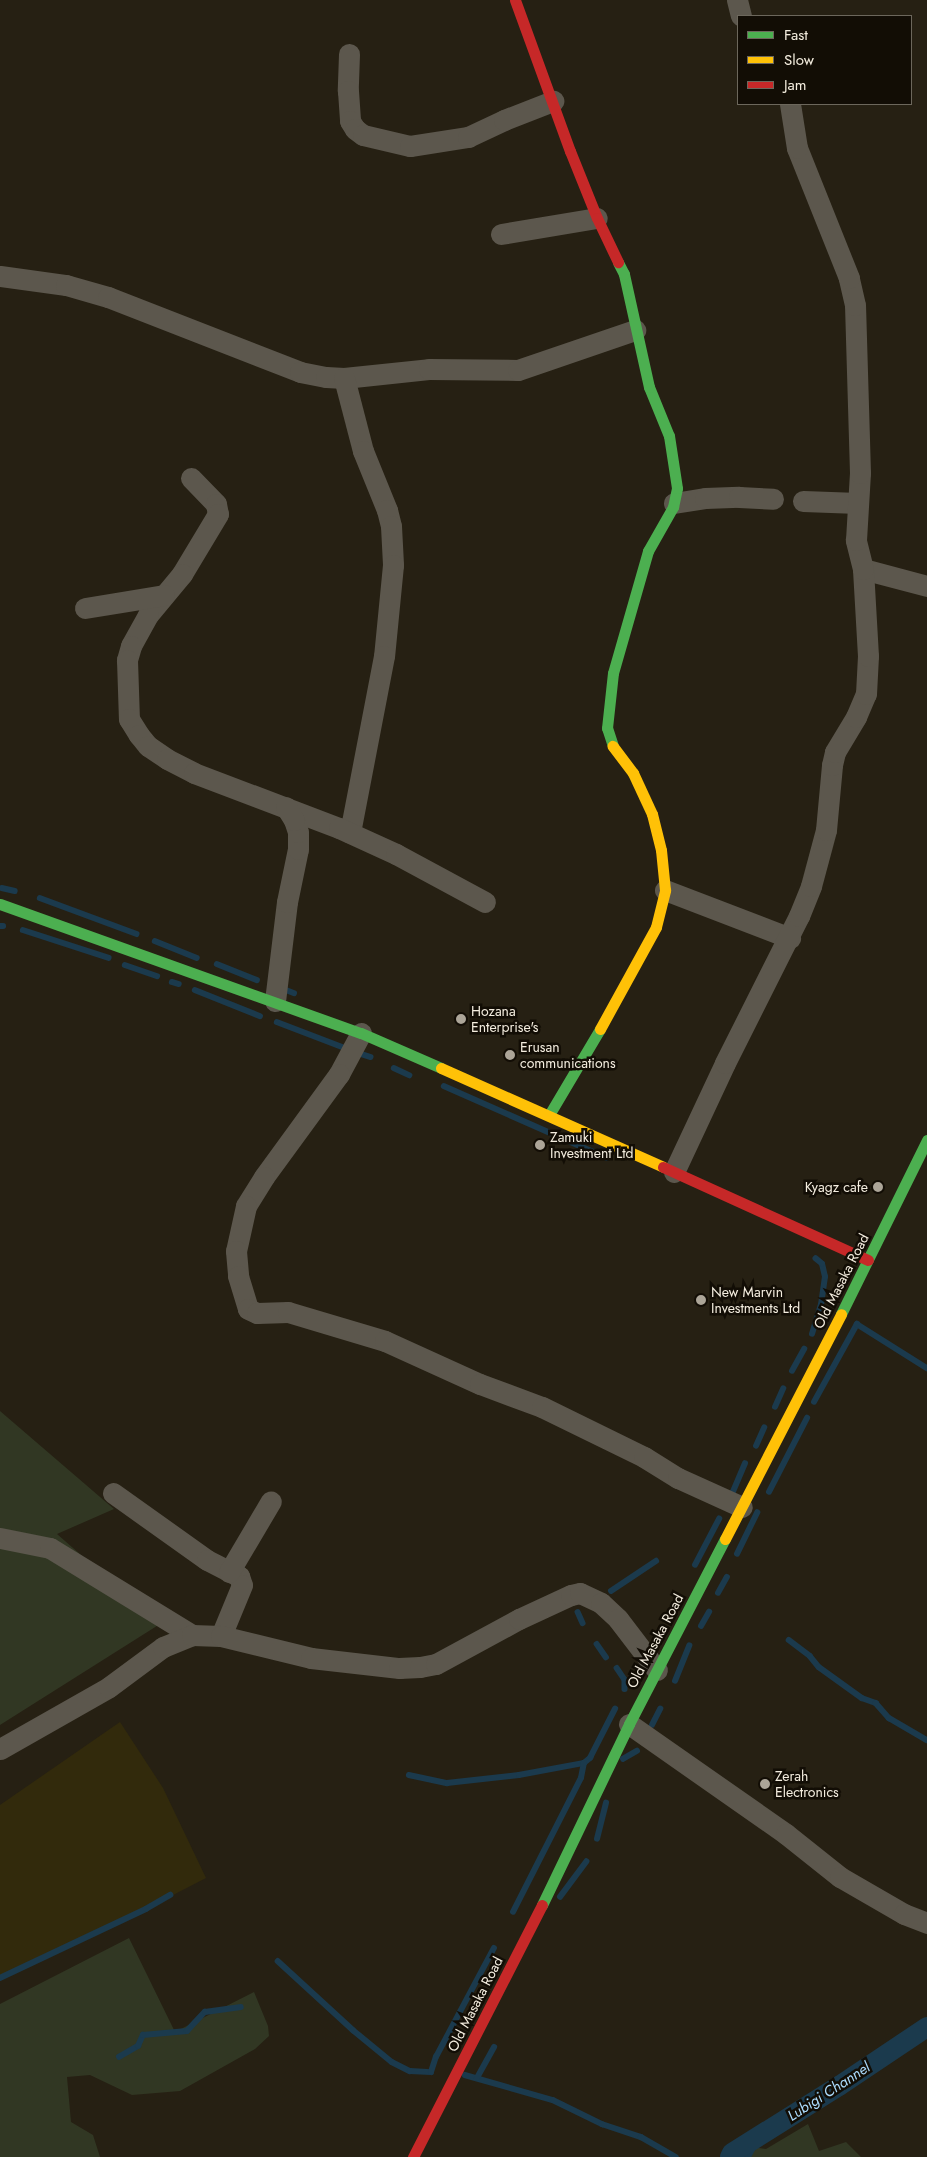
<!DOCTYPE html>
<style>
body{margin:0}
#map{position:relative;width:927px;height:2157px;overflow:hidden;background:#262013;font-family:Jost,sans-serif}
div>[style]{position:absolute}
.green>*{inset:0;background:#313723}
.sand>*{inset:0;background:#322a0c}
.stream>*{height:5.5px;margin:-2.75px;padding:0 2.75px;transform-origin:2.75px;border-radius:2.75px;background:#1b3a4d}
.canal>*{height:20px;margin:-10px;padding:0 10px;transform-origin:10px;border-radius:10px;background:#1b3a4d}
.street>*{height:21px;margin:-10.5px;padding:0 10.5px;transform-origin:10.5px;border-radius:10.5px;background:#5c574d}
.fast>*{height:11px;margin:-5.5px;padding:0 5.5px;transform-origin:5.5px;border-radius:5.5px;background:#4caf50}
.slow>*{height:11px;margin:-5.5px;padding:0 5.5px;transform-origin:5.5px;border-radius:5.5px;background:#ffc107}
.jam>*{height:11px;margin:-5.5px;padding:0 5.5px;transform-origin:5.5px;border-radius:5.5px;background:#c62828}
.dots>*{width:14px;height:14px;translate:-50% -50%;box-sizing:border-box;border:2px solid #120d05;border-radius:50%}
span{translate:-50% -50%;white-space:nowrap;text-align:center;line-height:1.15;-webkit-text-stroke:5px #120d05;paint-order:stroke}
.poi-label{font-size:14px;color:#f4eddf}
.left{translate:0 -50%;text-align:left}
.right{translate:-100% -50%;text-align:right}
.street-label{font-size:14px;color:#f4eddf}
.water-label{font-size:15px;color:#aadafc;font-style:italic}
.legend{position:absolute;left:737px;top:15px;width:175px;height:90px;box-sizing:border-box;background:#120d05;border:1px solid #6c675c;margin:0;padding:6px 9px;list-style:none;font-size:15px;color:#f4eddf}
.legend li{display:flex;align-items:center;gap:10px;height:25px}
.legend b{width:25px;border:1px solid #6c675c}
</style>
<div id="map">
<div class="green">
<i style="clip-path:polygon(0 1411px,114px 1509px,57px 1534px,160px 1624px,0 1725px)"></i>
<i style="clip-path:polygon(129px 1938px,175px 2032px,254px 1992px,268px 2026px,269px 2036px,255px 2049px,180px 2091px,132px 2095px,90px 2075px,67px 2077px,71px 2122px,93px 2135px,100px 2157px,0 2157px,0 2004px)"></i>
<i style="clip-path:polygon(808px 2124px,819px 2151px,846px 2142px,861px 2157px,730px 2157px,746px 2146px,766px 2149px)"></i>
</div>
<div class="sand">
<i style="clip-path:polygon(120px 1722px,163px 1788px,206px 1878px,146px 1909px,0 1978px,0 1805px)"></i>
</div>
<div class="stream">
<i style="left:2px;top:888px;width:13px;rotate:13deg"></i>
<i style="left:40px;top:898px;width:103px;rotate:20.4deg"></i>
<i style="left:0;top:926px;width:3px"></i>
<i style="left:23px;top:930px;width:90px;rotate:18deg"></i>
<i style="left:155px;top:941px;width:45px;rotate:22deg"></i>
<i style="left:217px;top:964px;width:43px;rotate:21.8deg"></i>
<i style="left:125px;top:965px;width:34px;rotate:19deg"></i>
<i style="left:172px;top:982px;width:7px;rotate:16deg"></i>
<i style="left:281px;top:988px;width:14px;rotate:21deg"></i>
<i style="left:195px;top:990px;width:70px;rotate:21.8deg"></i>
<i style="left:277px;top:1022px;width:73px;rotate:20.9deg"></i>
<i style="left:361px;top:1054px;width:10px;rotate:17deg"></i>
<i style="left:394px;top:1068px;width:17px;rotate:25deg"></i>
<i style="left:444px;top:1086px;width:178px;rotate:23.8deg"></i>
<i style="left:812px;top:1334px;width:30px;rotate:-73deg"></i>
<i style="left:821px;top:1305px;width:28px;rotate:-82deg"></i>
<i style="left:825px;top:1277px;width:13px;rotate:-103deg"></i>
<i style="left:822px;top:1264px;width:8px;rotate:-140deg"></i>
<i style="left:792px;top:1371px;width:25px;rotate:-61deg"></i>
<i style="left:814px;top:1402px;width:89px;rotate:-61.1deg"></i>
<i style="left:857px;top:1324px;width:83px;rotate:32.2deg"></i>
<i style="left:775px;top:1407px;width:20px;rotate:-66deg"></i>
<i style="left:756px;top:1446px;width:20px;rotate:-66deg"></i>
<i style="left:769px;top:1492px;width:83px;rotate:-62.8deg"></i>
<i style="left:732px;top:1494px;width:33px;rotate:-67deg"></i>
<i style="left:737px;top:1554px;width:46px;rotate:-64deg"></i>
<i style="left:695px;top:1565px;width:52px;rotate:-62.4deg"></i>
<i style="left:611px;top:1591px;width:54px;rotate:-33.7deg"></i>
<i style="left:718px;top:1593px;width:18px;rotate:-61deg"></i>
<i style="left:578px;top:1612px;width:12px;rotate:66deg"></i>
<i style="left:701px;top:1626px;width:16px;rotate:-60deg"></i>
<i style="left:789px;top:1640px;width:26px;rotate:37deg"></i>
<i style="left:810px;top:1656px;width:14px;rotate:51deg"></i>
<i style="left:819px;top:1667px;width:53px;rotate:35.8deg"></i>
<i style="left:862px;top:1698px;width:15px;rotate:20deg"></i>
<i style="left:876px;top:1703px;width:20px;rotate:49deg"></i>
<i style="left:889px;top:1718px;width:44px;rotate:30.1deg"></i>
<i style="left:597px;top:1644px;width:16px;rotate:55deg"></i>
<i style="left:617px;top:1668px;width:14px;rotate:56deg"></i>
<i style="left:625px;top:1680px;width:9px;rotate:90deg"></i>
<i style="left:675px;top:1681px;width:38px;rotate:-68deg"></i>
<i style="left:652px;top:1725px;width:18px;rotate:-63deg"></i>
<i style="left:623px;top:1759px;width:16px;rotate:-30deg"></i>
<i style="left:409px;top:1775px;width:39px;rotate:12deg"></i>
<i style="left:447px;top:1783px;width:72px;rotate:-6.3deg"></i>
<i style="left:519px;top:1775px;width:66px;rotate:-10.5deg"></i>
<i style="left:584px;top:1763px;width:8px;rotate:-40deg"></i>
<i style="left:590px;top:1758px;width:55px;rotate:-63deg"></i>
<i style="left:597px;top:1839px;width:37px;rotate:-76deg"></i>
<i style="left:560px;top:1897px;width:44px;rotate:-53.4deg"></i>
<i style="left:513px;top:1912px;width:150px;rotate:-63.1deg"></i>
<i style="left:581px;top:1778px;width:15px;rotate:-79deg"></i>
<i style="left:278px;top:1961px;width:102px;rotate:42.6deg"></i>
<i style="left:353px;top:2030px;width:50px;rotate:39.4deg"></i>
<i style="left:392px;top:2062px;width:20px;rotate:27deg"></i>
<i style="left:410px;top:2071px;width:21px;rotate:3deg"></i>
<i style="left:431px;top:2072px;width:16px;rotate:-72deg"></i>
<i style="left:436px;top:2057px;width:123px;rotate:-62deg"></i>
<i style="left:0;top:1978px;width:161px;rotate:-25.3deg"></i>
<i style="left:146px;top:1909px;width:28px;rotate:-30deg"></i>
<i style="left:119px;top:2057px;width:22px;rotate:-30deg"></i>
<i style="left:138px;top:2046px;width:12px;rotate:-66deg"></i>
<i style="left:143px;top:2035px;width:44px;rotate:-5.2deg"></i>
<i style="left:187px;top:2031px;width:26px;rotate:-47deg"></i>
<i style="left:205px;top:2012px;width:36px;rotate:-8deg"></i>
<i style="left:465px;top:2075px;width:91px;rotate:15.9deg"></i>
<i style="left:553px;top:2100px;width:55px;rotate:26.1deg"></i>
<i style="left:602px;top:2124px;width:41px;rotate:18.4deg"></i>
<i style="left:641px;top:2137px;width:40px;rotate:29.7deg"></i>
<i style="left:477px;top:2078px;width:35px;rotate:-61deg"></i>
<i style="left:748px;top:2157px;width:21px;rotate:-61deg"></i>
</div>
<div class="canal">
<i style="left:730px;top:2157px;width:4px;rotate:-63deg"></i>
<i style="left:732px;top:2153px;width:126px;rotate:-32.1deg"></i>
<i style="left:839px;top:2086px;width:106px;rotate:-33.8deg"></i>
</div>
<div class="street">
<i style="left:737px;top:0;width:16px;rotate:76deg"></i>
<i style="left:349px;top:54px;width:37px;rotate:92deg"></i>
<i style="left:348px;top:91px;width:30px;rotate:86deg"></i>
<i style="left:350px;top:121px;width:9px;rotate:58deg"></i>
<i style="left:355px;top:129px;width:10px;rotate:37deg"></i>
<i style="left:363px;top:135px;width:48px;rotate:13.2deg"></i>
<i style="left:410px;top:146px;width:59px;rotate:-8.8deg"></i>
<i style="left:468px;top:137px;width:40px;rotate:-25deg"></i>
<i style="left:504px;top:120px;width:53px;rotate:-21.2deg"></i>
<i style="left:501px;top:234px;width:97px;rotate:-9.5deg"></i>
<i style="left:0;top:276px;width:67px;rotate:7.8deg"></i>
<i style="left:66px;top:285px;width:44px;rotate:15.9deg"></i>
<i style="left:108px;top:297px;width:206px;rotate:21.3deg"></i>
<i style="left:300px;top:372px;width:26px;rotate:11deg"></i>
<i style="left:326px;top:377px;width:18px;rotate:3deg"></i>
<i style="left:344px;top:378px;width:85px;rotate:-6deg"></i>
<i style="left:429px;top:369px;width:89px;rotate:0.6deg"></i>
<i style="left:518px;top:370px;width:124px;rotate:-18.9deg"></i>
<i style="left:344px;top:378px;width:75px;rotate:75.4deg"></i>
<i style="left:363px;top:451px;width:64px;rotate:67.9deg"></i>
<i style="left:387px;top:510px;width:16px;rotate:76deg"></i>
<i style="left:391px;top:526px;width:39px;rotate:87deg"></i>
<i style="left:393px;top:565px;width:91px;rotate:95.6deg"></i>
<i style="left:384px;top:656px;width:180px;rotate:100.9deg"></i>
<i style="left:191px;top:478px;width:36px;rotate:46deg"></i>
<i style="left:216px;top:504px;width:10px;rotate:79deg"></i>
<i style="left:218px;top:514px;width:70px;rotate:121deg"></i>
<i style="left:182px;top:574px;width:53px;rotate:129.7deg"></i>
<i style="left:148px;top:615px;width:35px;rotate:119deg"></i>
<i style="left:131px;top:646px;width:15px;rotate:106deg"></i>
<i style="left:127px;top:660px;width:59px;rotate:88.1deg"></i>
<i style="left:129px;top:719px;width:19px;rotate:58deg"></i>
<i style="left:139px;top:735px;width:14px;rotate:51deg"></i>
<i style="left:148px;top:746px;width:23px;rotate:34deg"></i>
<i style="left:167px;top:759px;width:30px;rotate:27deg"></i>
<i style="left:194px;top:773px;width:155px;rotate:20.8deg"></i>
<i style="left:339px;top:828px;width:63px;rotate:24.5deg"></i>
<i style="left:396px;top:854px;width:101px;rotate:28.3deg"></i>
<i style="left:803px;top:501px;width:55px;rotate:2.1deg"></i>
<i style="left:674px;top:503px;width:31px;rotate:-9deg"></i>
<i style="left:705px;top:498px;width:34px;rotate:-2deg"></i>
<i style="left:739px;top:497px;width:34px;rotate:3deg"></i>
<i style="left:863px;top:569px;width:66px;rotate:14.9deg"></i>
<i style="left:85px;top:608px;width:80px;rotate:-9.3deg"></i>
<i style="left:665px;top:890px;width:134px;rotate:21deg"></i>
<i style="left:275px;top:1001px;width:100px;rotate:-83.1deg"></i>
<i style="left:287px;top:902px;width:54px;rotate:-78.3deg"></i>
<i style="left:298px;top:849px;width:17px;rotate:-90deg"></i>
<i style="left:298px;top:832px;width:13px;rotate:-108deg"></i>
<i style="left:294px;top:820px;width:15px;rotate:-122deg"></i>
<i style="left:361px;top:1033px;width:47px;rotate:118.2deg"></i>
<i style="left:339px;top:1074px;width:127px;rotate:126.1deg"></i>
<i style="left:264px;top:1177px;width:34px;rotate:122deg"></i>
<i style="left:246px;top:1206px;width:46px;rotate:102.5deg"></i>
<i style="left:236px;top:1251px;width:25px;rotate:85deg"></i>
<i style="left:238px;top:1276px;width:34px;rotate:73deg"></i>
<i style="left:248px;top:1309px;width:10px;rotate:24deg"></i>
<i style="left:257px;top:1313px;width:31px;rotate:-2deg"></i>
<i style="left:288px;top:1312px;width:101px;rotate:16.6deg"></i>
<i style="left:385px;top:1341px;width:104px;rotate:24.4deg"></i>
<i style="left:480px;top:1384px;width:66px;rotate:20.4deg"></i>
<i style="left:542px;top:1407px;width:114px;rotate:26.1deg"></i>
<i style="left:644px;top:1457px;width:40px;rotate:32deg"></i>
<i style="left:678px;top:1478px;width:70px;rotate:24.4deg"></i>
<i style="left:674px;top:1172px;width:120px;rotate:-64.9deg"></i>
<i style="left:725px;top:1063px;width:165px;rotate:-63.3deg"></i>
<i style="left:799px;top:916px;width:32px;rotate:-68deg"></i>
<i style="left:811px;top:886px;width:58px;rotate:-75deg"></i>
<i style="left:826px;top:830px;width:65px;rotate:-84.7deg"></i>
<i style="left:832px;top:765px;width:13px;rotate:-77deg"></i>
<i style="left:835px;top:752px;width:41px;rotate:-59deg"></i>
<i style="left:856px;top:717px;width:25px;rotate:-67deg"></i>
<i style="left:866px;top:694px;width:38px;rotate:-87deg"></i>
<i style="left:868px;top:656px;width:87px;rotate:-93.3deg"></i>
<i style="left:863px;top:569px;width:30px;rotate:-104deg"></i>
<i style="left:856px;top:540px;width:67px;rotate:-86.6deg"></i>
<i style="left:860px;top:473px;width:168px;rotate:-91.7deg"></i>
<i style="left:855px;top:305px;width:28px;rotate:-103deg"></i>
<i style="left:849px;top:278px;width:140px;rotate:-111.8deg"></i>
<i style="left:797px;top:148px;width:45px;rotate:-99deg"></i>
<i style="left:113px;top:1493px;width:115px;rotate:35.5deg"></i>
<i style="left:207px;top:1560px;width:36px;rotate:27deg"></i>
<i style="left:239px;top:1576px;width:9px;rotate:72deg"></i>
<i style="left:242px;top:1585px;width:55px;rotate:112.4deg"></i>
<i style="left:0;top:1538px;width:51px;rotate:11.3deg"></i>
<i style="left:50px;top:1548px;width:167px;rotate:31.5deg"></i>
<i style="left:229px;top:1572px;width:82px;rotate:-59.4deg"></i>
<i style="left:629px;top:1724px;width:192px;rotate:35deg"></i>
<i style="left:786px;top:1834px;width:69px;rotate:38.5deg"></i>
<i style="left:840px;top:1877px;width:74px;rotate:30deg"></i>
<i style="left:904px;top:1914px;width:25px;rotate:21deg"></i>
<i style="left:0;top:1749px;width:125px;rotate:-29.6deg"></i>
<i style="left:109px;top:1687px;width:67px;rotate:-36.5deg"></i>
<i style="left:163px;top:1647px;width:31px;rotate:-22deg"></i>
<i style="left:192px;top:1635px;width:29px;rotate:2deg"></i>
<i style="left:221px;top:1636px;width:93px;rotate:13.7deg"></i>
<i style="left:311px;top:1658px;width:89px;rotate:6.5deg"></i>
<i style="left:399px;top:1668px;width:21px;rotate:-3deg"></i>
<i style="left:420px;top:1667px;width:16px;rotate:-11deg"></i>
<i style="left:436px;top:1664px;width:94px;rotate:-28.5deg"></i>
<i style="left:519px;top:1619px;width:57px;rotate:-24.8deg"></i>
<i style="left:571px;top:1595px;width:9px;rotate:-13deg"></i>
<i style="left:580px;top:1593px;width:23px;rotate:25deg"></i>
<i style="left:601px;top:1603px;width:23px;rotate:43deg"></i>
<i style="left:618px;top:1619px;width:64px;rotate:52.6deg"></i>
</div>
<div class="fast">
<i style="left:613px;top:746px;width:19px;rotate:-108deg"></i>
<i style="left:607px;top:728px;width:55px;rotate:-83.8deg"></i>
<i style="left:613px;top:673px;width:127px;rotate:-74deg"></i>
<i style="left:648px;top:551px;width:51px;rotate:-60.4deg"></i>
<i style="left:673px;top:507px;width:19px;rotate:-78deg"></i>
<i style="left:677px;top:488px;width:53px;rotate:-98.7deg"></i>
<i style="left:669px;top:436px;width:53px;rotate:-112.2deg"></i>
<i style="left:649px;top:387px;width:116px;rotate:-102.5deg"></i>
<i style="left:624px;top:274px;width:13px;rotate:-117deg"></i>
<i style="left:0;top:904px;width:383px;rotate:19.7deg"></i>
<i style="left:361px;top:1033px;width:87px;rotate:23.6deg"></i>
<i style="left:549px;top:1115px;width:100px;rotate:-59.3deg"></i>
<i style="left:841px;top:1314px;width:194px;rotate:-63.7deg"></i>
<i style="left:542px;top:1905px;width:201px;rotate:-64.3deg"></i>
<i style="left:629px;top:1724px;width:208px;rotate:-62.6deg"></i>
</div>
<div class="slow">
<i style="left:600px;top:1029px;width:116px;rotate:-61.2deg"></i>
<i style="left:656px;top:927px;width:38px;rotate:-76deg"></i>
<i style="left:665px;top:890px;width:40px;rotate:-95.7deg"></i>
<i style="left:661px;top:850px;width:37px;rotate:-104deg"></i>
<i style="left:652px;top:814px;width:45px;rotate:-114.9deg"></i>
<i style="left:633px;top:773px;width:34px;rotate:-127deg"></i>
<i style="left:441px;top:1068px;width:243px;rotate:24deg"></i>
<i style="left:725px;top:1539px;width:253px;rotate:-62.7deg"></i>
</div>
<div class="jam">
<i style="left:515px;top:0;width:161px;rotate:70deg"></i>
<i style="left:570px;top:151px;width:72px;rotate:68.1deg"></i>
<i style="left:597px;top:218px;width:49px;rotate:64.5deg"></i>
<i style="left:663px;top:1167px;width:225px;rotate:24.4deg"></i>
<i style="left:413px;top:2157px;width:283px;rotate:-62.9deg"></i>
</div>
<div class="dots">
<i style="left:461px;top:1019px;background:#aca598"></i>
<i style="left:510px;top:1055px;background:#aca598"></i>
<i style="left:540px;top:1145px;background:#aca598"></i>
<i style="left:878px;top:1187px;background:#aca598"></i>
<i style="left:701px;top:1300px;background:#aca598"></i>
<i style="left:765px;top:1784px;background:#aca598"></i>
</div>
<div class="poi-label">
<span class="left" style="left:471px;top:1019px">Hozana<br>Enterprise's</span>
<span class="left" style="left:520px;top:1055px">Erusan<br>communications</span>
<span class="left" style="left:550px;top:1145px">Zamuki<br>Investment Ltd</span>
<span class="right" style="left:868px;top:1187px">Kyagz cafe</span>
<span class="left" style="left:711px;top:1300px">New Marvin<br>Investments Ltd</span>
<span class="left" style="left:775px;top:1784px">Zerah<br>Electronics</span>
</div>
<div class="street-label">
<span style="left:841px;top:1281px;rotate:-63deg">Old Masaka Road</span>
<span style="left:655px;top:1641px;rotate:-62deg">Old Masaka Road</span>
<span style="left:475px;top:2004px;rotate:-63deg">Old Masaka Road</span>
</div>
<div class="water-label">
<span style="left:829px;top:2092px;rotate:-33deg">Lubigi Channel</span>
</div>
<ul class="legend">
<li><b style="height:6px;background:#4caf50"></b>Fast</li>
<li><b style="height:6px;background:#ffc107"></b>Slow</li>
<li><b style="height:6px;background:#c62828"></b>Jam</li>
</ul>
</div>
